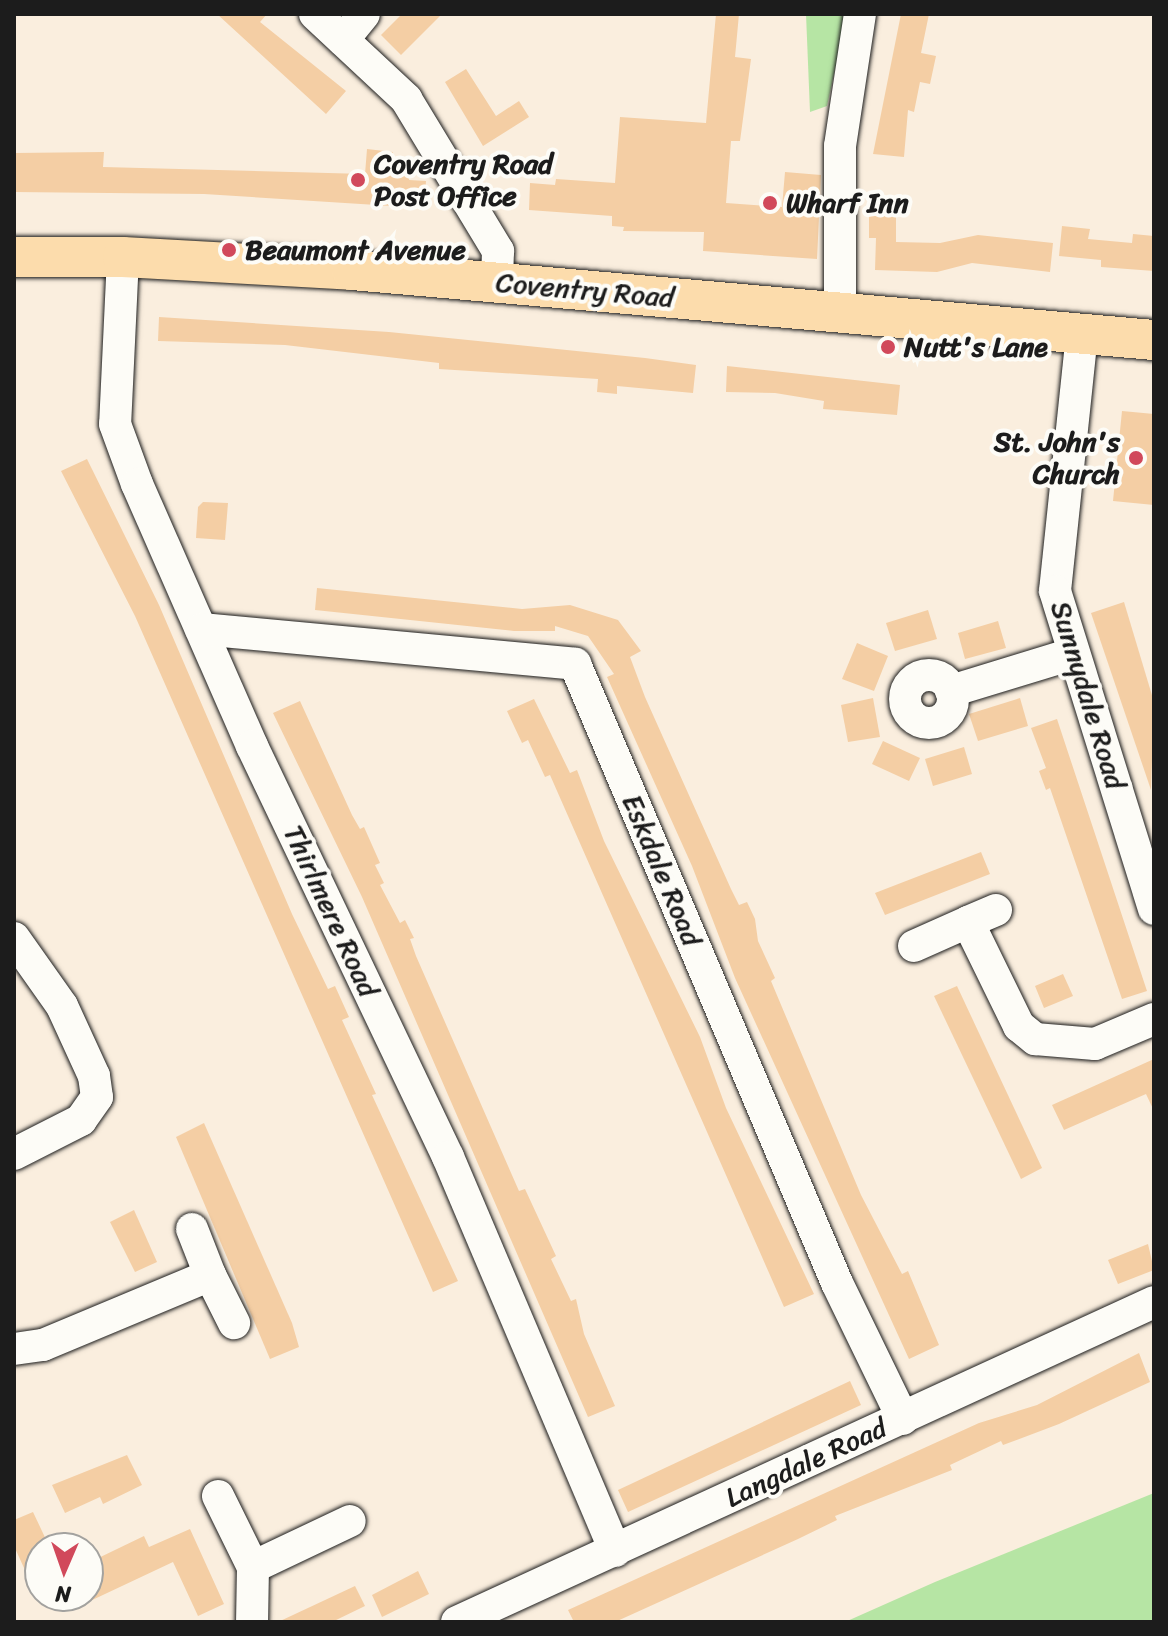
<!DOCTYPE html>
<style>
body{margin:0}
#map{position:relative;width:1168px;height:1636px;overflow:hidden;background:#faeede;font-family:Sriracha,sans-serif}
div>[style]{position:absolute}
.green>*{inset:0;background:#b6e5a4}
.building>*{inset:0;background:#f4cea4}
.roads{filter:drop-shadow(0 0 2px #1c1c1c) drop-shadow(0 0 2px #1c1c1c)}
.minor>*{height:32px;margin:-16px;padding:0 16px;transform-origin:16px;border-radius:16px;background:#fdfcf7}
.minor>.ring{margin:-16px;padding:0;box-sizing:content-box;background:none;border:32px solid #fdfcf7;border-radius:50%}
.major>*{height:40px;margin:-20px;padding:0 20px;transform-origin:20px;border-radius:20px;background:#fcdcac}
.dots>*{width:22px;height:22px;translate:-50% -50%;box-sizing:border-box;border:4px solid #fdfcf7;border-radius:50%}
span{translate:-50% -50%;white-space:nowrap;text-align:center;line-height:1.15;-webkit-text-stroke:8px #fdfcf7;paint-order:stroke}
.poi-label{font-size:28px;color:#1c1c1c;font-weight:700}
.left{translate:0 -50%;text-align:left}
.right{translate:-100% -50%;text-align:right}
.street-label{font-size:28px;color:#1c1c1c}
.frame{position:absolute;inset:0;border:16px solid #1c1c1c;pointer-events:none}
.north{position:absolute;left:24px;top:1532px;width:80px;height:80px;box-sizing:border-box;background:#fdfcf7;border:2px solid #a3a29f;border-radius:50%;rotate:182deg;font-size:22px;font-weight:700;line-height:32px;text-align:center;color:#1c1c1c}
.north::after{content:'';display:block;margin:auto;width:28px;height:36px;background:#d1495b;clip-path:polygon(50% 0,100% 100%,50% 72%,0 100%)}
</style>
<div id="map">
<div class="green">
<i style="clip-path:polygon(806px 14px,847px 14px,827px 106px,810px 112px)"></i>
<i style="clip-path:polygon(1154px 1493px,1154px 1622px,845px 1622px,935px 1582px)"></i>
</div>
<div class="building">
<i style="clip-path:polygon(217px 14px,267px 14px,260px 22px,346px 91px,326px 114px)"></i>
<i style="clip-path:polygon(402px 14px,442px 14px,401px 55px,381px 35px)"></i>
<i style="clip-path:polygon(716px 14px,739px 14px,735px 57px,751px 59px,740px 141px,731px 141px,726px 203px,782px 207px,785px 172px,821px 175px,817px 259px,703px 251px,704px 232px,623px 231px,624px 227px,612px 226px,612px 216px,529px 210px,530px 183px,555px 185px,556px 179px,615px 183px,620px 117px,706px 123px)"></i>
<i style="clip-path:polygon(901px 14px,929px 14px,921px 53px,936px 56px,930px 84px,920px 82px,914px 112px,908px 110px,904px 157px,873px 154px)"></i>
<i style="clip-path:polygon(466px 69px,496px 116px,519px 101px,529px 117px,483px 146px,445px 82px)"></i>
<i style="clip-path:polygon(367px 149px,393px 152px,392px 159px,411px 160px,409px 180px,426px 181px,424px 208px,204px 194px,14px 192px,14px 153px,104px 152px,103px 167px,365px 174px)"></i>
<i style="clip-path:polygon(869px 208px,896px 208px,896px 242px,940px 243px,978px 235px,1053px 243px,1050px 272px,972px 263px,937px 272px,875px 270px,876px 238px,869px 238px)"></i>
<i style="clip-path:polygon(1062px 226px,1090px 229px,1088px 239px,1132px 243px,1133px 234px,1154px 236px,1154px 271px,1101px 267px,1101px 260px,1059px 256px)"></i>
<i style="clip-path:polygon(159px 317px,389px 332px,645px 358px,696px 365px,693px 393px,617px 386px,617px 394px,597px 392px,598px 379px,439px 369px,439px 363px,285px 345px,158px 341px)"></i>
<i style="clip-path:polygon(727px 366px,900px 385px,897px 415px,823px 409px,824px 401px,775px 393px,726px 392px)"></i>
<i style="clip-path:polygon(1122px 411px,1154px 414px,1154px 505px,1113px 501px)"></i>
<i style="clip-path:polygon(87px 459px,159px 605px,292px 914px,328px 989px,335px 986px,349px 1017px,342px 1020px,376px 1094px,372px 1095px,458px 1281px,433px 1292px,135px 616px,61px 471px)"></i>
<i style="clip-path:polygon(203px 502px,228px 503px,225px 540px,196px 538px,198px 507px)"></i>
<i style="clip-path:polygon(317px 588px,522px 609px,570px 605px,618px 620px,641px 651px,630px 657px,645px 697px,731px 889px,739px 905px,747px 902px,755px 919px,758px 941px,775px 978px,771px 981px,861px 1195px,902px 1274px,908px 1271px,939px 1345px,909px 1359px,735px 978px,692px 866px,607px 677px,614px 674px,588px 636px,555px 626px,555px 631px,514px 631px,315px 610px)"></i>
<i style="clip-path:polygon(1124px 602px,1154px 702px,1151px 790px,1091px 613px)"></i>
<i style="clip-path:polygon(928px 610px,937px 639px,895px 651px,886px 623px)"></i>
<i style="clip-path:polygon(998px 621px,1006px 648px,965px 659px,958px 633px)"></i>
<i style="clip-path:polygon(857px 643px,888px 656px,874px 691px,842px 679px)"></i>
<i style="clip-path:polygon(873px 698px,880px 737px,848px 742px,841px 705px)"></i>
<i style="clip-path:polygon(1020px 698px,1028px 726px,978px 741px,969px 714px)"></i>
<i style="clip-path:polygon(534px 699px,570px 773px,577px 770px,604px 841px,700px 1037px,726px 1108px,814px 1294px,784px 1307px,550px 775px,545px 777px,528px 740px,522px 743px,507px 711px)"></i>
<i style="clip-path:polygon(300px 701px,352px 815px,360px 829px,364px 827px,380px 863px,375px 865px,384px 883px,380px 885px,400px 923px,405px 920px,414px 938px,410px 939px,416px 956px,519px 1191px,525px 1189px,556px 1256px,551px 1259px,571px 1301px,576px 1299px,584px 1334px,615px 1406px,588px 1417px,362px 897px,273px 713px)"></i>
<i style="clip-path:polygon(1057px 719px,1147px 991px,1122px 999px,1050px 788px,1046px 790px,1039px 771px,1046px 768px,1031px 728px)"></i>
<i style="clip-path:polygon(883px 741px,920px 758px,909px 781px,872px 764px)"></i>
<i style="clip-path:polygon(964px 747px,972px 774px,933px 786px,925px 759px)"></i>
<i style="clip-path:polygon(981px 852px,990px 874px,885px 915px,875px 893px)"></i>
<i style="clip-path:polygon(1063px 974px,1073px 996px,1044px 1008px,1035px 986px)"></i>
<i style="clip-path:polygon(957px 986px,1042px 1168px,1021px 1179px,934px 996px)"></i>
<i style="clip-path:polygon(1154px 1059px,1154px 1111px,1146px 1094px,1064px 1130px,1052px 1105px)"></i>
<i style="clip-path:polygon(204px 1123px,292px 1323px,299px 1347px,270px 1359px,176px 1137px)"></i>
<i style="clip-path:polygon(134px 1210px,157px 1262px,135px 1272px,110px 1222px)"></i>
<i style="clip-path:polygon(1148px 1244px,1154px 1270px,1118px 1284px,1108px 1260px)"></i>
<i style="clip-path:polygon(1139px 1353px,1150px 1382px,1059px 1424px,1003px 1445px,1001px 1441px,950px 1465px,952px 1470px,835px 1516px,837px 1520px,798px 1539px,615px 1622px,574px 1622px,568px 1610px,979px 1423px,1037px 1405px)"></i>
<i style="clip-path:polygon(850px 1381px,861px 1405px,628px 1512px,618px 1490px)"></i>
<i style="clip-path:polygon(127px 1455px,142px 1485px,103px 1504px,100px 1497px,65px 1513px,52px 1485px)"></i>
<i style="clip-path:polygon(33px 1512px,50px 1548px,40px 1548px,40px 1603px,14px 1546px,14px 1520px)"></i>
<i style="clip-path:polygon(190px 1529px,224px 1604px,198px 1616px,173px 1562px,88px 1602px,88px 1563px,144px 1536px,149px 1547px)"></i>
<i style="clip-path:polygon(418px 1571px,429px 1594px,382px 1617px,372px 1595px)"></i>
<i style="clip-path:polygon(355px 1586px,365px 1606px,332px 1622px,278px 1622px)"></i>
</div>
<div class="roads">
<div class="minor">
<i style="left:315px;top:14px;width:125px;rotate:43deg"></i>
<i style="left:406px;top:99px;width:178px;rotate:58.8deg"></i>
<i style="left:498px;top:251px;width:31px;rotate:92deg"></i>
<i style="left:343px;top:40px;width:33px;rotate:-51deg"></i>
<i style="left:123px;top:257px;width:167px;rotate:92.7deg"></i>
<i style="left:115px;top:424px;width:64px;rotate:69.9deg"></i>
<i style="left:137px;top:484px;width:286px;rotate:66.3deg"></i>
<i style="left:252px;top:746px;width:455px;rotate:64.5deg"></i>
<i style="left:448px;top:1157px;width:428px;rotate:67deg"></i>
<i style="left:840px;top:312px;width:166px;rotate:-90deg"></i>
<i style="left:840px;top:146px;width:134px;rotate:-81.4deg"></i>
<i style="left:1082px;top:334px;width:258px;rotate:96deg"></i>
<i style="left:1055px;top:591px;width:333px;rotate:72.7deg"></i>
<i style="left:201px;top:629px;width:376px;rotate:5.3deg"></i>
<i style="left:575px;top:664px;width:672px;rotate:67.06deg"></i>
<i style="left:837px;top:1283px;width:151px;rotate:64.1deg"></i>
<i class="ring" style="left:905px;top:675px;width:16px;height:16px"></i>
<i style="left:951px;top:691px;width:127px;rotate:-17deg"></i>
<i style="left:996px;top:910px;width:30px;rotate:157deg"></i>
<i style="left:968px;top:922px;width:116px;rotate:63.9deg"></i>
<i style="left:1019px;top:1026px;width:21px;rotate:39deg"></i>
<i style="left:1035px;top:1039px;width:60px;rotate:4.8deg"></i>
<i style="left:1095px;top:1044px;width:64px;rotate:-23deg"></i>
<i style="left:14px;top:938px;width:83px;rotate:54.8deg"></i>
<i style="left:62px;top:1006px;width:77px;rotate:65.4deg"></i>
<i style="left:94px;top:1076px;width:21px;rotate:82deg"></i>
<i style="left:97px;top:1097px;width:28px;rotate:125deg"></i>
<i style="left:81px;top:1120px;width:75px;rotate:153.1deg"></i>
<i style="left:914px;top:946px;width:59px;rotate:-24deg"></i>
<i style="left:192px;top:1229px;width:49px;rotate:68.6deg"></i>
<i style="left:14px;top:1349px;width:29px;rotate:-8deg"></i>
<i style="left:43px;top:1345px;width:181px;rotate:-22.7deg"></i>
<i style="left:210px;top:1275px;width:54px;rotate:63.4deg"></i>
<i style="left:218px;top:1496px;width:79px;rotate:63.8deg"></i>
<i style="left:253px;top:1567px;width:55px;rotate:91deg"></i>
<i style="left:253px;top:1567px;width:107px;rotate:-25.4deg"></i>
<i style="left:457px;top:1622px;width:767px;rotate:-24.66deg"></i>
</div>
<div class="major">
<i style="left:14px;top:257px;width:109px"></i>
<i style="left:123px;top:257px;width:229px;rotate:3.2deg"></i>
<i style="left:352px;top:270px;width:805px;rotate:4.99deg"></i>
</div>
</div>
<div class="dots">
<i style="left:358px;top:180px;background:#d1495b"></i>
<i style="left:770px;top:203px;background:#d1495b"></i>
<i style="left:229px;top:250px;background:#d1495b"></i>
<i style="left:888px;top:347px;background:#d1495b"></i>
<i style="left:1136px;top:458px;background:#d1495b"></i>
</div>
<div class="poi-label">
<span class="left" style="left:374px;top:180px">Coventry Road<br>Post Office</span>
<span class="left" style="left:786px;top:203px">Wharf Inn</span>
<span class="left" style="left:245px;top:250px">Beaumont Avenue</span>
<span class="left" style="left:904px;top:347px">Nutt's Lane</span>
<span class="right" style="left:1120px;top:458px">St. John's<br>Church</span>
</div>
<div class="street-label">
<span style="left:585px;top:290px;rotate:5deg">Coventry Road</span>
<span style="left:1088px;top:695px;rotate:73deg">Sunnydale Road</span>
<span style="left:662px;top:870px;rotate:67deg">Eskdale Road</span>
<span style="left:331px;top:911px;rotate:65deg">Thirlmere Road</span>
<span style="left:806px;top:1463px;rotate:-25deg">Langdale Road</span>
</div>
<div class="frame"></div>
<div class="north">N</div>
</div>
